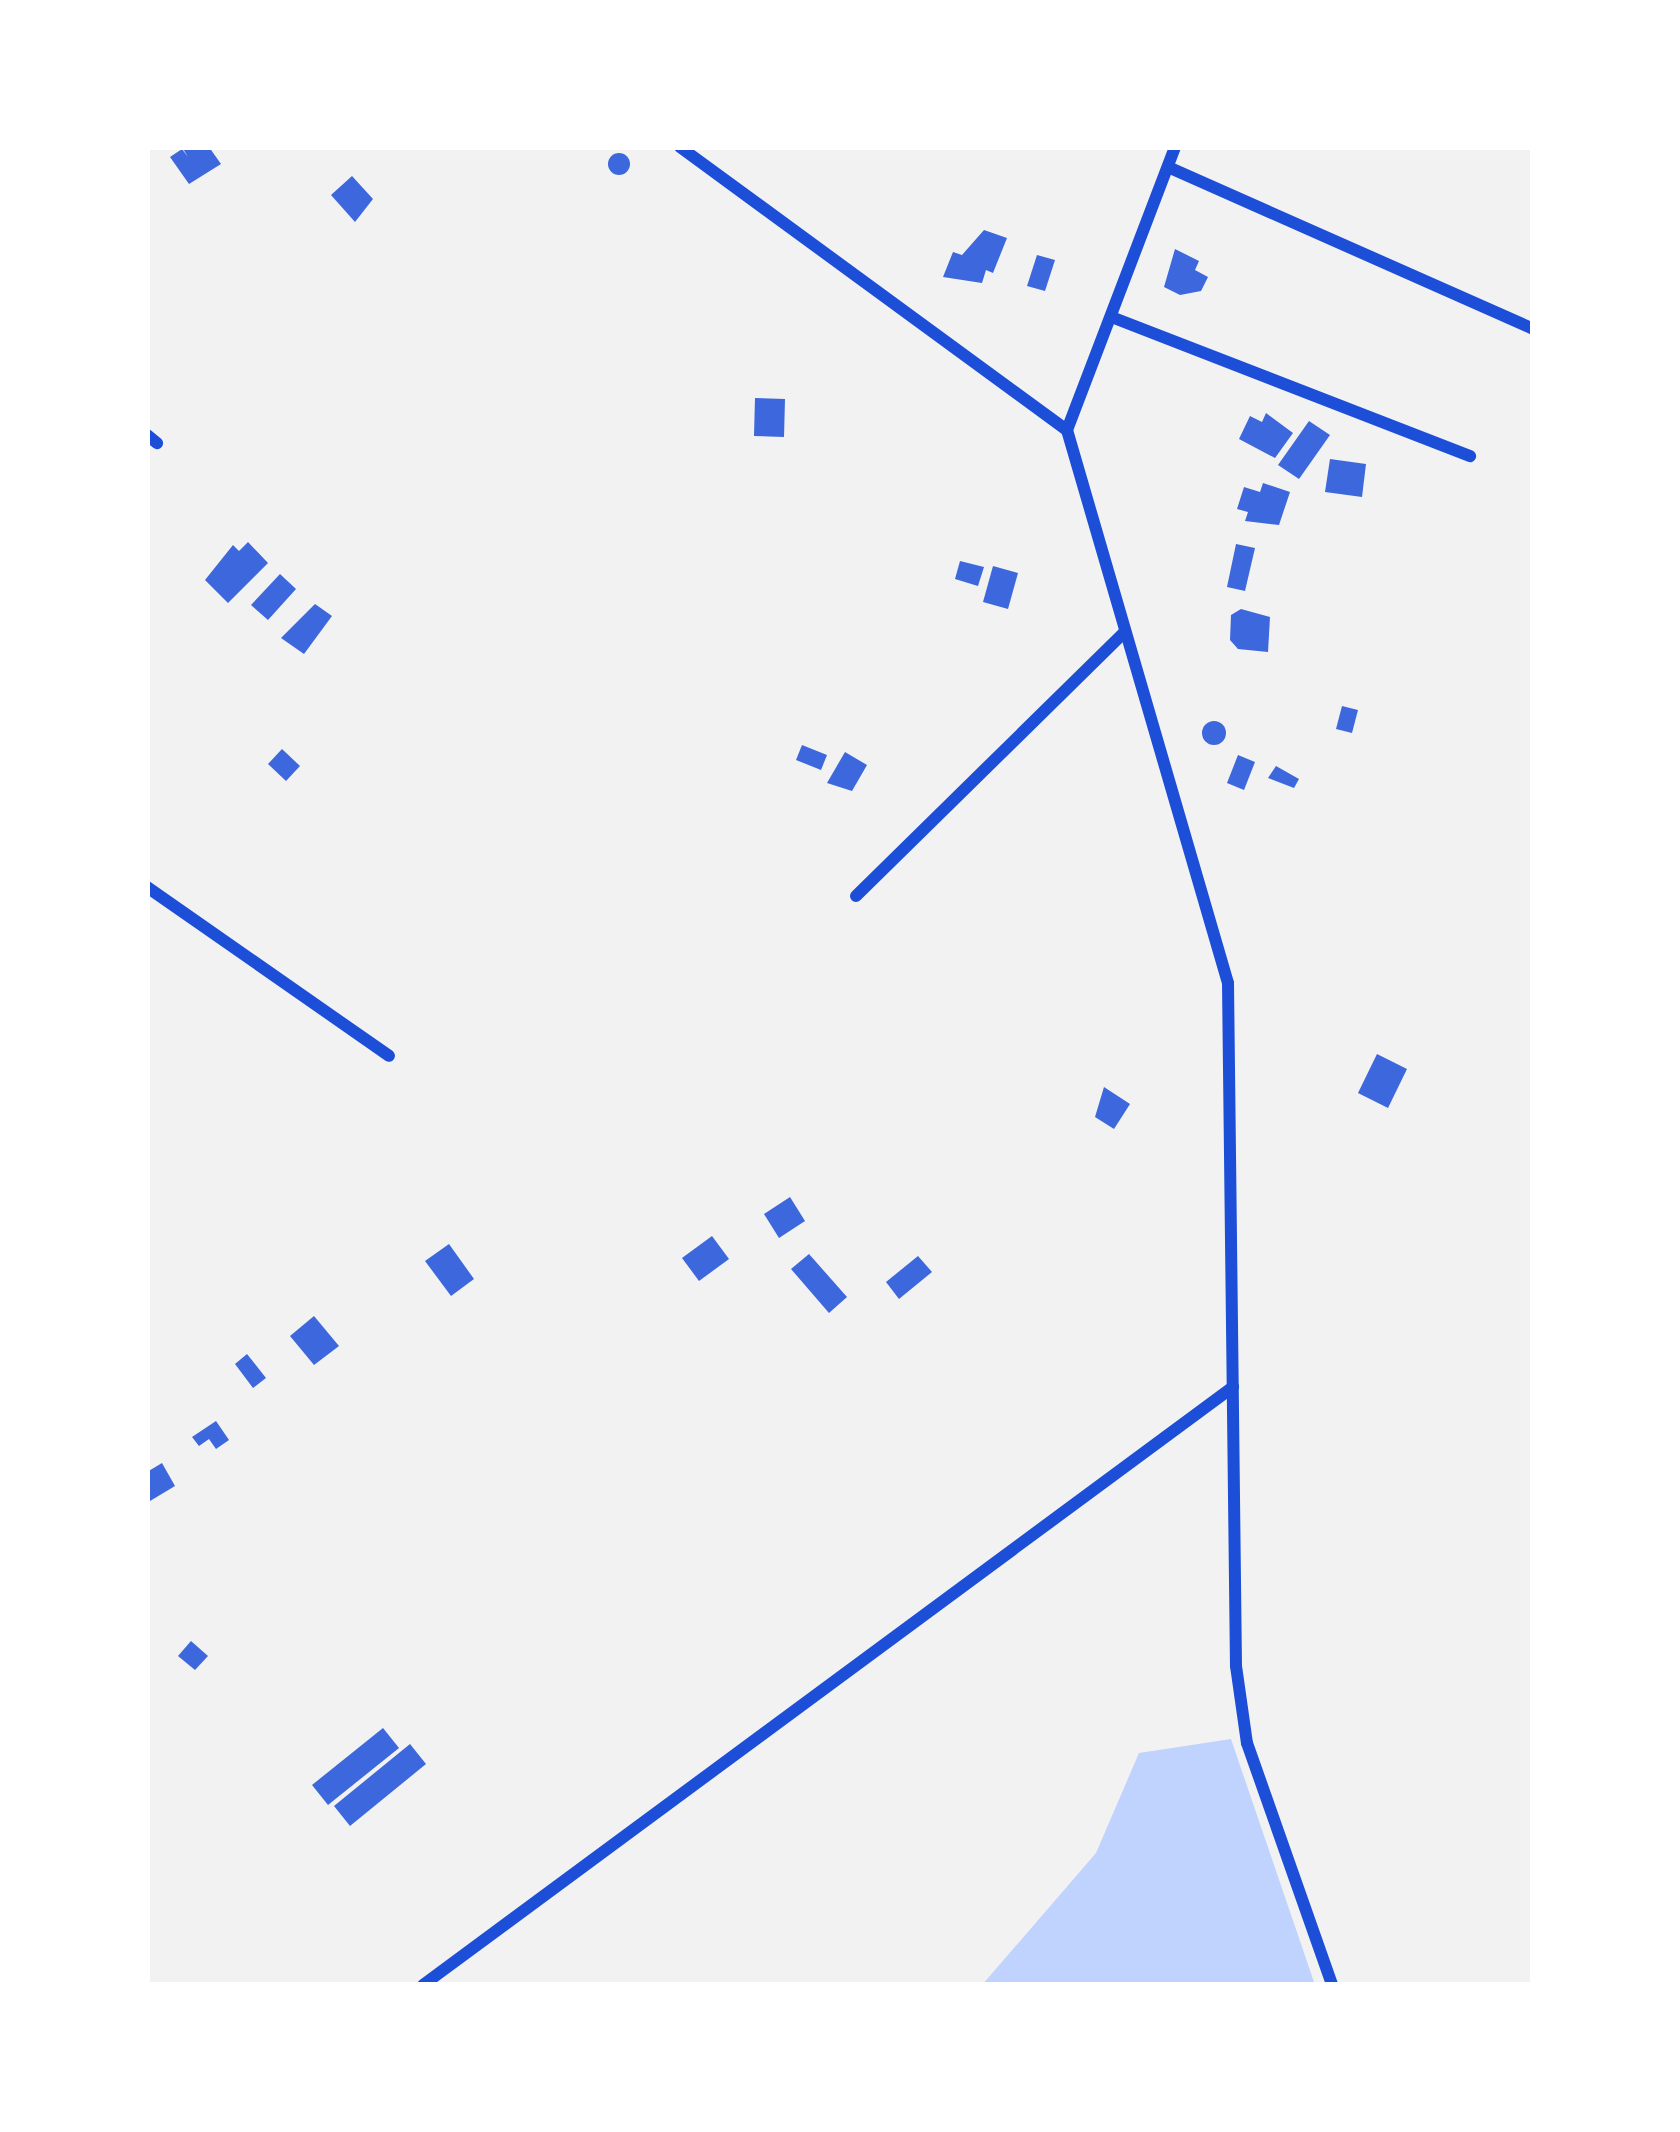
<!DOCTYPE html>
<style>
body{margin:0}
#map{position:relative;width:1680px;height:2132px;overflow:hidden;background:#f2f2f2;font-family:Mulish,sans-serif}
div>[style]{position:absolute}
.water>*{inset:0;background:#bfd3fe}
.building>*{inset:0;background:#3d67dc}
.round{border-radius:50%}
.minor>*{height:12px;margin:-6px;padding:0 6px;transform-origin:6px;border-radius:6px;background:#1d4ed8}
span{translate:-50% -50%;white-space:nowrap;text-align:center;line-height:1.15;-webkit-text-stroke:10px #fff;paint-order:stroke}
.frame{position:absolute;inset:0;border:150px solid #fff;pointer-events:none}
</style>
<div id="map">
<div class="water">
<i style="clip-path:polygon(1231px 1739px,1315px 1985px,982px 1985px,1096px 1853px,1139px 1753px)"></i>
</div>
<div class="building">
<i style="clip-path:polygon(182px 147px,209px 147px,221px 164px,189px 184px,170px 157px,182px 149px,188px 157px)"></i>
<i class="round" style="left:608px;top:153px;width:22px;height:22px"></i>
<i style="clip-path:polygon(352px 176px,373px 199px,355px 222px,331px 195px)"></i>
<i style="clip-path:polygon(984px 230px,1007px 238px,993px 273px,986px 270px,982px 283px,943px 277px,953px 252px,962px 255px)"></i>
<i style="clip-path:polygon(1175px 249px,1199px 261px,1195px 270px,1208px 277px,1201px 291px,1180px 295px,1164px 287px)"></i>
<i style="clip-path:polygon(1037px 255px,1055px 260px,1045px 291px,1027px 286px)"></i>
<i style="clip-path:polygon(755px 398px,785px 399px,784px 437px,754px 436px)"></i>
<i style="clip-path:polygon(1266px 413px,1293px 433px,1275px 458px,1239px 439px,1250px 416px,1262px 422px)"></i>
<i style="clip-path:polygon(1309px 421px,1330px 435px,1299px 479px,1278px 465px)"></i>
<i style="clip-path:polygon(1330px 459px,1366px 464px,1362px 497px,1325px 492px)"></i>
<i style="clip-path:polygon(1263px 483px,1290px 492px,1279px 525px,1245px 521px,1248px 512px,1237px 509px,1244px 487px,1260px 492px)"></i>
<i style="clip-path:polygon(248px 542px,268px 563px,228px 603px,205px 580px,233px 545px,239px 551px)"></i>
<i style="clip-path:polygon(1236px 544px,1255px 548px,1245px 591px,1227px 587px)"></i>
<i style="clip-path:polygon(960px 561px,984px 567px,978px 586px,955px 579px)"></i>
<i style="clip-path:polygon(993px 566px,1018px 573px,1008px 609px,983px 602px)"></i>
<i style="clip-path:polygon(280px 574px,296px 589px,268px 620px,251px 605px)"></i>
<i style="clip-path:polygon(315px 604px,332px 616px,304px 654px,281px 638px)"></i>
<i style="clip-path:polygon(1241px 609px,1270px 617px,1268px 652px,1238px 649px,1230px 640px,1231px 615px)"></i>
<i style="clip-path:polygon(1342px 706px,1358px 710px,1352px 733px,1336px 729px)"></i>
<i class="round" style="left:1202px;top:721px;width:24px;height:24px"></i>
<i style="clip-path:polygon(802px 745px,827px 755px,821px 770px,796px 760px)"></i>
<i style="clip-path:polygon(282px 749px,300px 766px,286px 781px,268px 764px)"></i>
<i style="clip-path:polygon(845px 752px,867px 765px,852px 791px,827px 783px)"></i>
<i style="clip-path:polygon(1238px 755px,1255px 762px,1244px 790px,1227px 783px)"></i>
<i style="clip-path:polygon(1276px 766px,1299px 779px,1294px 788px,1268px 778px)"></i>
<i style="clip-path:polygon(1377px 1054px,1407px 1069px,1388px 1108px,1358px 1093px)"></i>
<i style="clip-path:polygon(1104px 1087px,1130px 1104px,1114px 1129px,1095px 1117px)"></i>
<i style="clip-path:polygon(790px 1197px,805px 1221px,779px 1238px,764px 1214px)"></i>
<i style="clip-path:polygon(712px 1236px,729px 1259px,699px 1281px,682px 1258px)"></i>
<i style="clip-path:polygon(449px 1244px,474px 1279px,451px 1296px,425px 1261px)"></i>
<i style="clip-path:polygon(809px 1254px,847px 1297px,829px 1313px,791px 1269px)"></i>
<i style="clip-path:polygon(918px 1256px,932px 1272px,899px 1299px,886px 1282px)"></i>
<i style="clip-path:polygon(314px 1316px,339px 1346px,314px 1365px,290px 1336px)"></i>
<i style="clip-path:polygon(247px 1354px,266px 1378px,253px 1388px,235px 1364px)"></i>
<i style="clip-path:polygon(216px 1421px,229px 1440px,216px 1449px,209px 1439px,199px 1446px,192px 1437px)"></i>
<i style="clip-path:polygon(162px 1463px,175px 1486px,150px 1501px,147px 1472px)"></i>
<i style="clip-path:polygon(191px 1641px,208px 1656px,195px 1670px,178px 1656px)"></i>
<i style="clip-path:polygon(383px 1728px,399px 1748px,328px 1805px,312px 1785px)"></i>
<i style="clip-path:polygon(410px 1744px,426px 1764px,350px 1826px,334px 1806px)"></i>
</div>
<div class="minor">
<i style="left:680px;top:147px;width:479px;rotate:36.2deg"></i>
<i style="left:1067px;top:430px;width:576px;rotate:73.77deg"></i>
<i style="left:1228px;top:983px;width:683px;rotate:89.33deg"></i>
<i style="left:1236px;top:1666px;width:78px;rotate:81.9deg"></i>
<i style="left:1247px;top:1743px;width:256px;rotate:70.6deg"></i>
<i style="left:1168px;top:167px;width:399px;rotate:23.9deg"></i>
<i style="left:1114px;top:318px;width:382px;rotate:21.2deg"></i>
<i style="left:1067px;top:430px;width:303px;rotate:-69.1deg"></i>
<i style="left:147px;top:435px;width:13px;rotate:39deg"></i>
<i style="left:147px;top:887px;width:295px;rotate:34.9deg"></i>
<i style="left:856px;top:896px;width:377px;rotate:-44.5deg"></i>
<i style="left:423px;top:1985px;width:1007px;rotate:-36.44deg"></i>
</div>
<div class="frame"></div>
</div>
